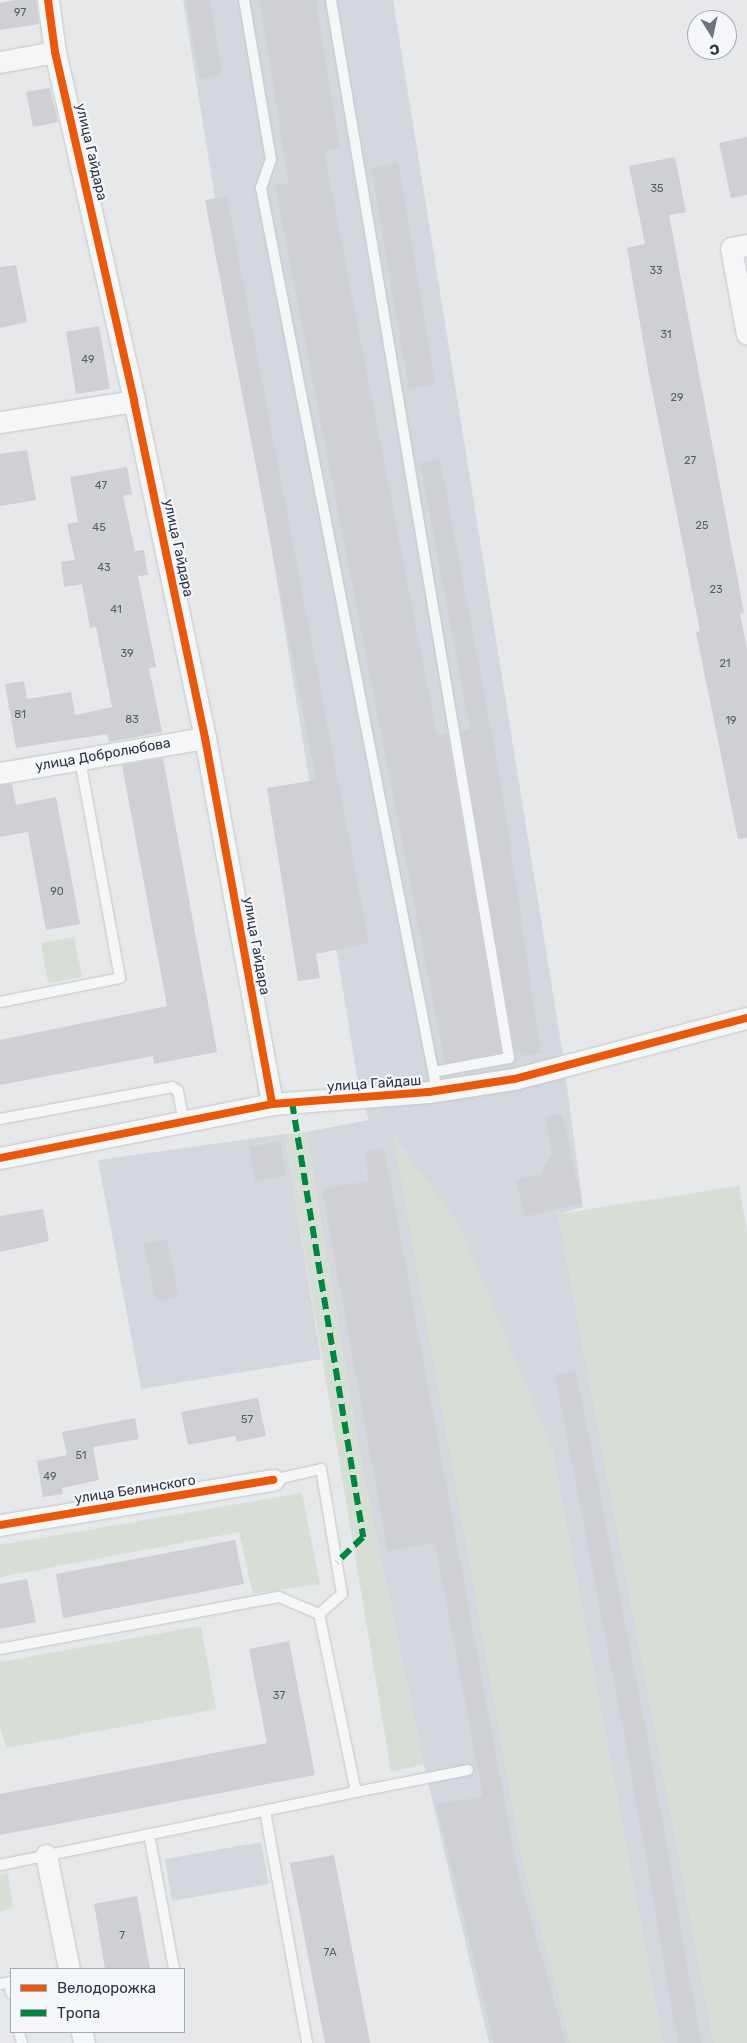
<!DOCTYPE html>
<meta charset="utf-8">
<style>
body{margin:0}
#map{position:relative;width:747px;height:2043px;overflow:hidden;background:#e6e8ea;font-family:Rubik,sans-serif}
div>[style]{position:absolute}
.built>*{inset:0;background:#d4d7dd}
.green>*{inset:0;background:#d6ded6}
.building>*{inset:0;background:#ced0d3}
.roads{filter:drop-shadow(0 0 1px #c4c6c8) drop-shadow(0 0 1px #c4c6c8)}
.lane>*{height:10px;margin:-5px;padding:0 5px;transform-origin:5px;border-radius:5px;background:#f5f6f7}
.street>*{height:21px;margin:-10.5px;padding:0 10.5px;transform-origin:10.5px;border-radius:10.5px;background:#f5f6f7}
.quiet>*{height:6px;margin-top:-3px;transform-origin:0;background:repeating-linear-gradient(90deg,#00873e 0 12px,transparent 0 18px)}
.cycleway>*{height:8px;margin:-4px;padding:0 4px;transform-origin:4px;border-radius:4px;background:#e8590c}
span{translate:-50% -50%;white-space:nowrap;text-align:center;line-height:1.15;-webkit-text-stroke:4.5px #f4f6f9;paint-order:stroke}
.number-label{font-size:11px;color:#545c69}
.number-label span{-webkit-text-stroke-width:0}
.street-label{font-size:14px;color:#2b3445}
.legend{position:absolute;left:10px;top:1968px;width:175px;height:65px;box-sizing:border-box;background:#f4f6f9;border:1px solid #a4a8b1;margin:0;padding:6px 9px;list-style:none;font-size:15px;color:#2b3445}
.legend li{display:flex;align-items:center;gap:10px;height:25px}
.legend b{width:25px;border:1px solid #a4a8b1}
.north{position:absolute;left:687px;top:10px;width:50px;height:50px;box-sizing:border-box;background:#f4f6f9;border:1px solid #a4a8b1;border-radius:50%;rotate:170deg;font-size:14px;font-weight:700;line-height:20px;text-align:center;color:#2b3445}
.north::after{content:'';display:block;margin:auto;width:18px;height:22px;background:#6c737f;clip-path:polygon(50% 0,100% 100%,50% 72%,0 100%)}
</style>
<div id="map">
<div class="built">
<i style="clip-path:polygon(183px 0,393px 0,563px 1056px,583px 1207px,558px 1214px,714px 2043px,663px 2043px,552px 1448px,394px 1136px,522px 1857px,571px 2043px,489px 2043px,424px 1765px,362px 1467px,306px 1132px,369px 1120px,359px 1089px)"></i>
<i style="clip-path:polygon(285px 1134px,321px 1359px,141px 1389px,98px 1160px)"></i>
<i style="clip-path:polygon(261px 1842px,269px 1884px,172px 1901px,165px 1859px)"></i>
</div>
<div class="green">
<i style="clip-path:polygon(74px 937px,82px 977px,48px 983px,41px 943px)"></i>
<i style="clip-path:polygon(306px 1132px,362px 1467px,424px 1765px,391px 1771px,285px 1134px)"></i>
<i style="clip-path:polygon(393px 1135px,459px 1224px,552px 1448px,663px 2043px,571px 2043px,522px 1857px)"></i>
<i style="clip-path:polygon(739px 1186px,747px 1232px,747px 2043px,714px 2043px,558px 1214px)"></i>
<i style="clip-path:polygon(302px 1493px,320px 1584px,253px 1594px,239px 1532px,0 1577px,0 1545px)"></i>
<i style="clip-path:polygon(201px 1626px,216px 1709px,7px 1748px,0 1727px,0 1662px)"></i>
<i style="clip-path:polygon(8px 1873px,13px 1908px,0 1911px,0 1875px)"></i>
</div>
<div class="building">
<i style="clip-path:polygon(16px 0,36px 0,39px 24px,0 30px,0 3px)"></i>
<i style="clip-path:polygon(186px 0,210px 0,222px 75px,199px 79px)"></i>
<i style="clip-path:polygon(259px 0,316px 0,340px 148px,324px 151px,437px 735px,447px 734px,501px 1052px,445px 1063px,275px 186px,289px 183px)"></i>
<i style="clip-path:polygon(50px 88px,58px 122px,33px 127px,26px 92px)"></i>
<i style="clip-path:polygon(747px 137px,747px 195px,731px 198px,719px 143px)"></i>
<i style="clip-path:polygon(675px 157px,686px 212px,669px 215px,744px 613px,740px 614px,747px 649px,747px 838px,738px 839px,696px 632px,700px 631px,649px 375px,627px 248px,645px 244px,629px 166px)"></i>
<i style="clip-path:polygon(398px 163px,436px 384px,409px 389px,371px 168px)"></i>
<i style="clip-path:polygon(227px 197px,369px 943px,316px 954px,320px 978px,298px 981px,267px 788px,316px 780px,205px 200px)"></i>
<i style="clip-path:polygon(16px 265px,27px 322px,0 328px,0 267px)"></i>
<i style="clip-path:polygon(99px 326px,110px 389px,76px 394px,66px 332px)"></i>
<i style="clip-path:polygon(27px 450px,36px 500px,0 506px,0 454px)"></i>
<i style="clip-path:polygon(440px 459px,500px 777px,541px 1053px,521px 1056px,520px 1051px,515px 1052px,461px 731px,470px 729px,420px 463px)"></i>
<i style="clip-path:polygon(127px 467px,132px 494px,123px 496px,135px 551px,144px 550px,148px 575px,138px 576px,156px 667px,149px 668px,162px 732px,109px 742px,107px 734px,16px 748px,5px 684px,24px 681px,27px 699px,71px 692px,75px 715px,112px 707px,96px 627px,90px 628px,82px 584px,64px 587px,61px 562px,75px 560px,67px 524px,78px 522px,70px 477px)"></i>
<i style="clip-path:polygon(163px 758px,217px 1052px,154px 1064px,153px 1056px,0 1085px,0 1040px,167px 1006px,122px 765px)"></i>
<i style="clip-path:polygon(12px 784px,16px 805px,56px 797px,80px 924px,46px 930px,28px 832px,0 837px,0 785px)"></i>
<i style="clip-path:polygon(562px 1114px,582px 1203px,525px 1217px,516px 1180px,541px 1174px,552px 1153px,545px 1117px)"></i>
<i style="clip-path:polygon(281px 1142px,286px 1176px,255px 1181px,250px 1147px)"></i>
<i style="clip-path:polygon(384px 1148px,517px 1869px,566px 2043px,494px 2043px,436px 1804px,483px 1797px,435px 1543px,388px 1551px,322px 1189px,369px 1181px,364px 1152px)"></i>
<i style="clip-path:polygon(43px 1209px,49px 1241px,0 1252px,0 1216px)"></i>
<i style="clip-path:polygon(167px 1239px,179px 1297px,156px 1301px,144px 1244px)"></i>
<i style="clip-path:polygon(576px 1371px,650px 1751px,701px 2043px,678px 2043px,628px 1755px,555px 1375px)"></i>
<i style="clip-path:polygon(258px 1398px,266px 1436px,237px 1442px,235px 1436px,188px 1445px,181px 1412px)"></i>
<i style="clip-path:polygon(135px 1418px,139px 1439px,93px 1447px,99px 1480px,62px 1488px,63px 1494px,43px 1497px,37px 1461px,67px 1455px,62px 1432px)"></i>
<i style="clip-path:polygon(235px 1540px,244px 1584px,63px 1618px,56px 1574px)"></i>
<i style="clip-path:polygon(27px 1579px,36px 1622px,0 1629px,0 1584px)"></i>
<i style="clip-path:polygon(289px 1641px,315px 1775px,0 1835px,0 1794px,267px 1743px,249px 1649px)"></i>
<i style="clip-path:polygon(334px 1855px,370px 2043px,325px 2043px,290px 1863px)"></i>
<i style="clip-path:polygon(137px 1896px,150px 1969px,105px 1969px,94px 1904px)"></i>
</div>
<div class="roads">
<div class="lane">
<i style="left:244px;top:0;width:161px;rotate:80.4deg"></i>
<i style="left:271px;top:159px;width:31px;rotate:109deg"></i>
<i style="left:261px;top:188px;width:920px;rotate:78.97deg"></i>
<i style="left:331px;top:0;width:1073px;rotate:80.45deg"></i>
<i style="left:509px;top:1058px;width:77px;rotate:169.6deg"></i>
<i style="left:0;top:1002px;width:122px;rotate:-11.3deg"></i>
<i style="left:120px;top:978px;width:223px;rotate:-100.4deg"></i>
<i style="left:0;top:1119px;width:175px;rotate:-10.5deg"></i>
<i style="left:172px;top:1087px;width:7px;rotate:34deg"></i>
<i style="left:178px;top:1091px;width:31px;rotate:79deg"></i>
<i style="left:0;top:1649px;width:284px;rotate:-10.6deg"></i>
<i style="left:279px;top:1597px;width:43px;rotate:23deg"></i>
<i style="left:356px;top:1792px;width:114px;rotate:-11.1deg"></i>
<i style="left:265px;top:1811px;width:236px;rotate:79.7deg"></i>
<i style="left:149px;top:1834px;width:137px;rotate:79.5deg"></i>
<i style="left:0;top:1865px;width:363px;rotate:-11.6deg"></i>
<i style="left:356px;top:1792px;width:182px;rotate:-101.7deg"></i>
<i style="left:319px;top:1614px;width:30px;rotate:-41deg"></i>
<i style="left:342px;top:1594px;width:127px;rotate:-99.5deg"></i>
<i style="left:321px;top:1469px;width:49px;rotate:167.1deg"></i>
<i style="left:9px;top:1982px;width:11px;rotate:80deg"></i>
<i style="left:0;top:1984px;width:11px;rotate:-10deg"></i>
<i style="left:19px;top:2032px;width:11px;rotate:75deg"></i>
</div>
<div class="street">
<i style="left:48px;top:0;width:52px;rotate:82.3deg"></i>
<i style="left:55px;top:52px;width:358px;rotate:77.2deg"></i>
<i style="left:134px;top:401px;width:344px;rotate:78.1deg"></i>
<i style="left:205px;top:738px;width:372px;rotate:79.6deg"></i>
<i style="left:0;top:62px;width:56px;rotate:-10.3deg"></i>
<i style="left:747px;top:245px;width:16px;rotate:169deg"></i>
<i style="left:731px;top:248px;width:87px;rotate:79.5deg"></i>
<i style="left:0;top:422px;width:136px;rotate:-8.9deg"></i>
<i style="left:0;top:773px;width:208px;rotate:-9.7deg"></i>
<i style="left:0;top:1158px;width:277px;rotate:-11.2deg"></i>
<i style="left:272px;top:1104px;width:157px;rotate:-4.4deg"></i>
<i style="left:429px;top:1092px;width:86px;rotate:-8.7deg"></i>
<i style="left:514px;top:1079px;width:241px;rotate:-14.7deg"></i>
<i style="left:0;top:1525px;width:277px;rotate:-9.4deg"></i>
<i style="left:46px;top:1855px;width:116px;rotate:78.6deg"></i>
<i style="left:82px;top:2032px;width:11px;rotate:80deg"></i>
</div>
</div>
<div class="quiet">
<i style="left:292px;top:1102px;width:441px;rotate:80.7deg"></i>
<i style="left:363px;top:1537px;width:36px;rotate:136deg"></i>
</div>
<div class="cycleway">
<i style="left:48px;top:0;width:52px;rotate:82.3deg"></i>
<i style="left:55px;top:52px;width:358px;rotate:77.2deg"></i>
<i style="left:134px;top:401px;width:344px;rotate:78.1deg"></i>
<i style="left:205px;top:738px;width:372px;rotate:79.6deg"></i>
<i style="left:0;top:1158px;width:277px;rotate:-11.2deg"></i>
<i style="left:272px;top:1104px;width:157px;rotate:-4.4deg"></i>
<i style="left:429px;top:1092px;width:86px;rotate:-8.7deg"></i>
<i style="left:514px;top:1079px;width:241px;rotate:-14.7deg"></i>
<i style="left:0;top:1525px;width:277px;rotate:-9.4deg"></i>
</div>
<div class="number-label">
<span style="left:20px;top:13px">97</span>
<span style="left:657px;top:189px">35</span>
<span style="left:656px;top:271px">33</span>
<span style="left:666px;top:335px">31</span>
<span style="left:88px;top:360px">49</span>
<span style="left:677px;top:398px">29</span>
<span style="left:690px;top:461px">27</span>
<span style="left:101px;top:486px">47</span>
<span style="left:702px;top:526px">25</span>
<span style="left:99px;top:528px">45</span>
<span style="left:104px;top:568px">43</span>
<span style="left:716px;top:590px">23</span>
<span style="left:116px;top:610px">41</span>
<span style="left:127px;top:654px">39</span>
<span style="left:725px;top:664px">21</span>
<span style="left:20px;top:715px">81</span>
<span style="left:132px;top:720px">83</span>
<span style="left:731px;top:721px">19</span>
<span style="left:57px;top:892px">90</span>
<span style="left:247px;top:1420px">57</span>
<span style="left:81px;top:1456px">51</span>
<span style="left:50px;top:1477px">49</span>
<span style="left:279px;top:1696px">37</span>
<span style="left:122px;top:1936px">7</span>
<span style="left:330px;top:1953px">7А</span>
</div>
<div class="street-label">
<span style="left:91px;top:152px;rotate:77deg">улица Гайдара</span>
<span style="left:178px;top:548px;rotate:78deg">улица Гайдара</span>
<span style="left:103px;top:755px;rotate:-10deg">улица Добролюбова</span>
<span style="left:256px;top:946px;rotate:80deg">улица Гайдара</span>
<span style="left:374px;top:1084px;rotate:-4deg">улица Гайдаш</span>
<span style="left:135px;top:1490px;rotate:-9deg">улица Белинского</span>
</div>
<ul class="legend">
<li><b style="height:6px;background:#e8590c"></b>Велодорожка</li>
<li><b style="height:6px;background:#00873e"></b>Тропа</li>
</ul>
<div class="north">С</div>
</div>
